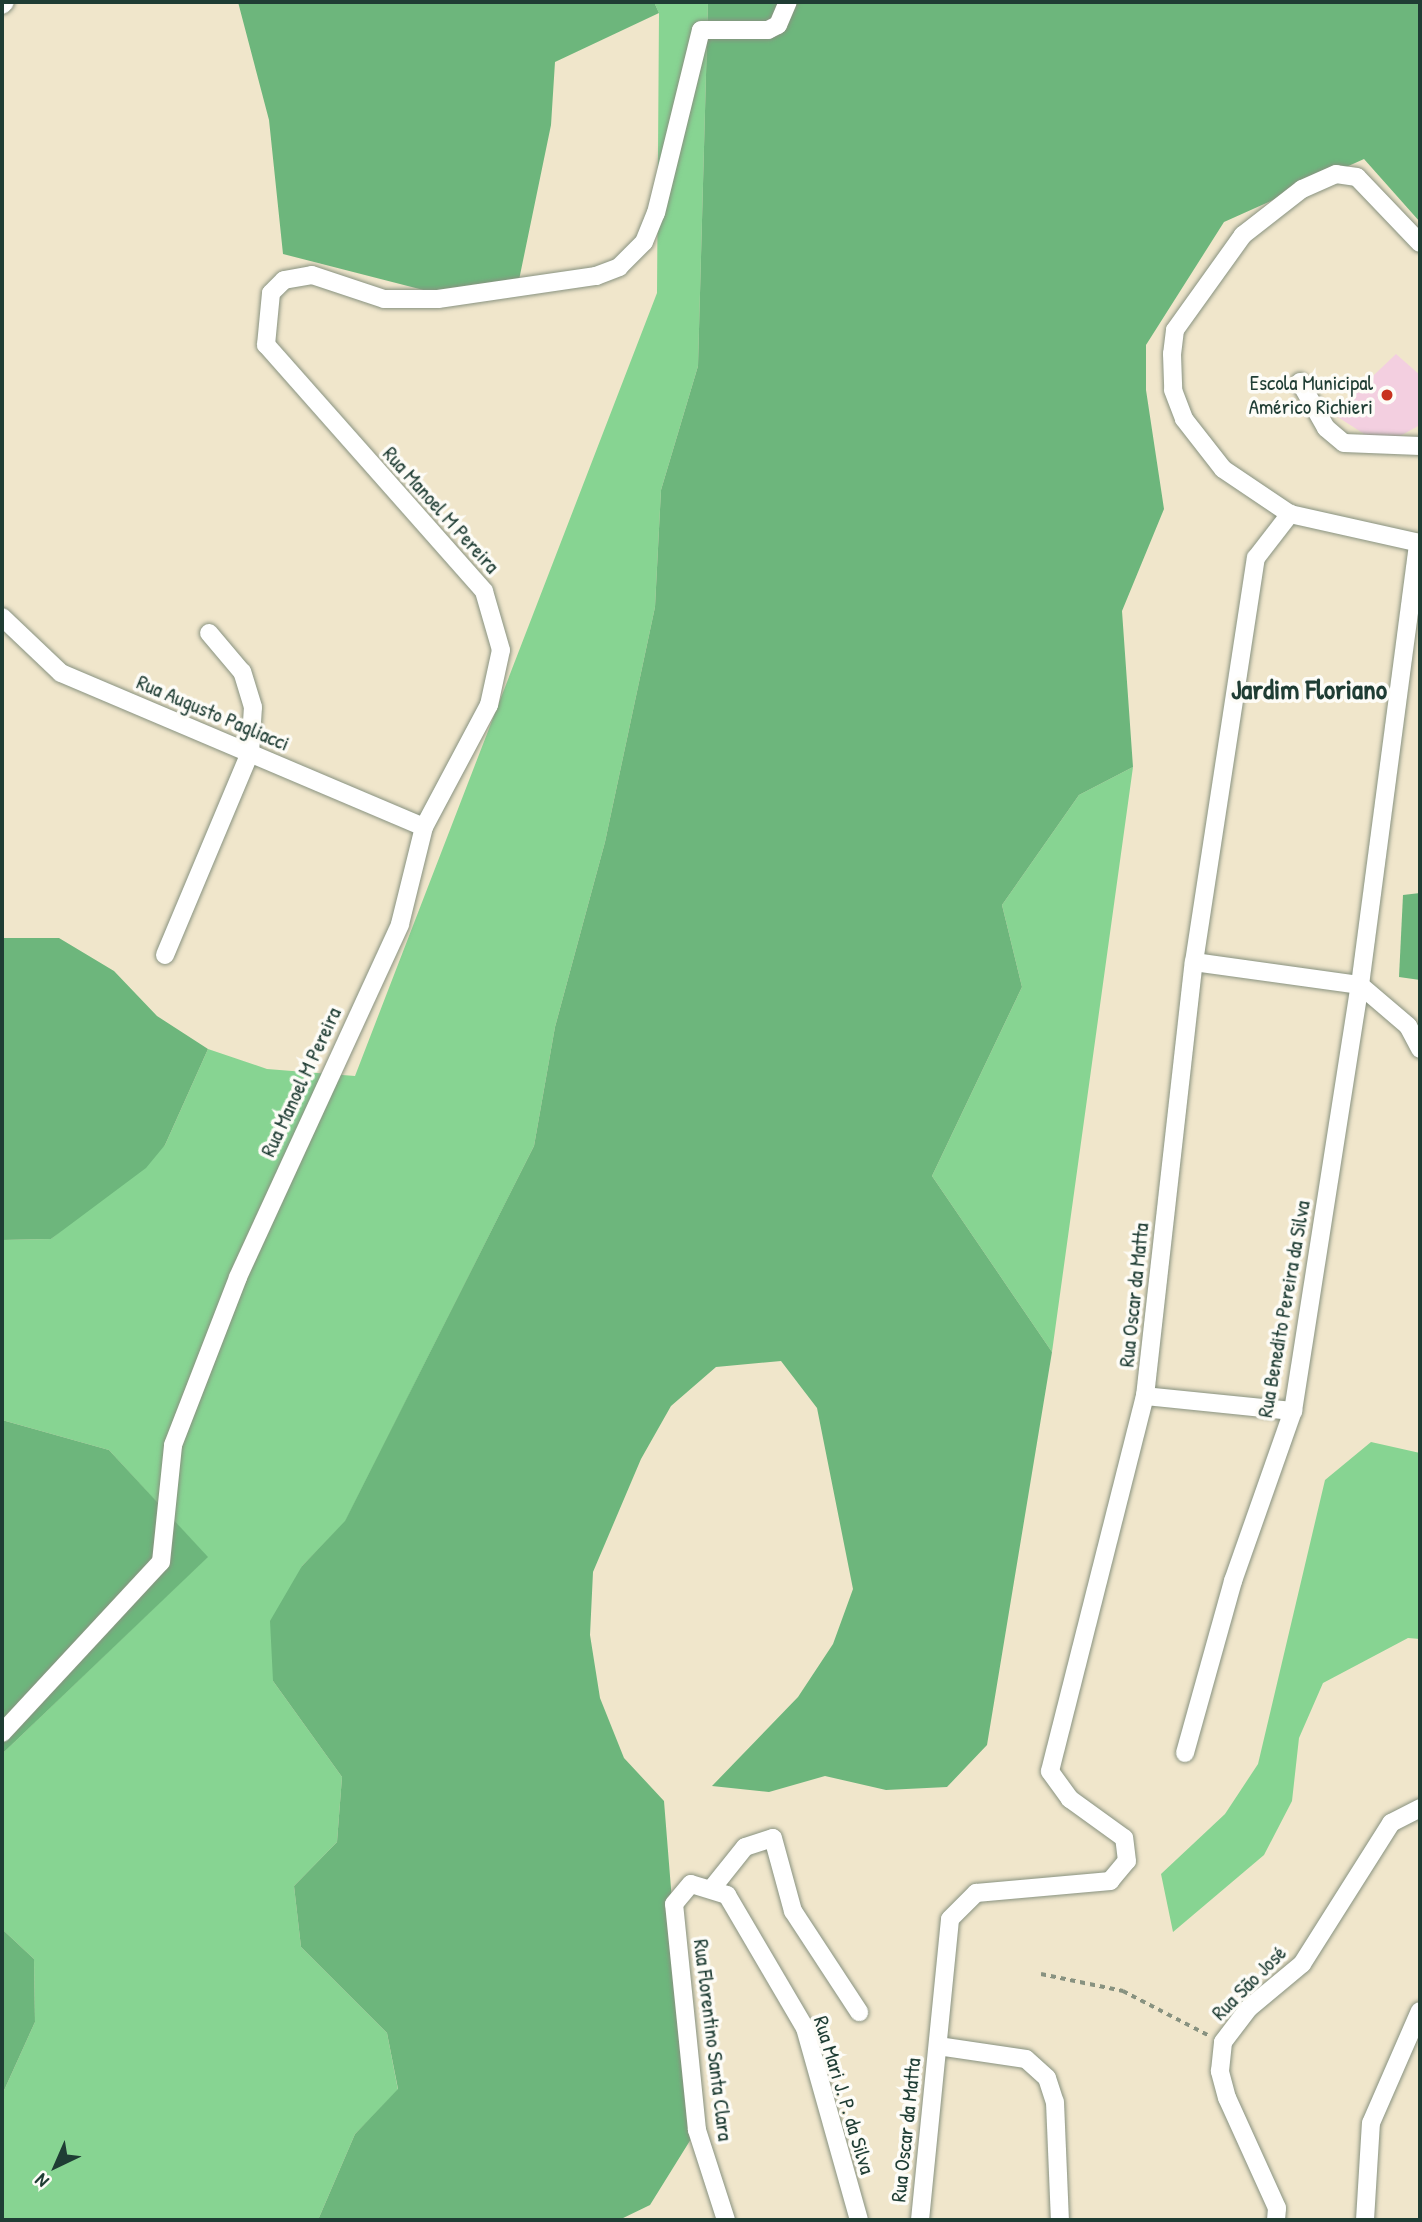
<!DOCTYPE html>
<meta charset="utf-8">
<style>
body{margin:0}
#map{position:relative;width:1422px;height:2222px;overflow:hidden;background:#f0e6cb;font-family:"Patrick Hand",sans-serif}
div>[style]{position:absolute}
.built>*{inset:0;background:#f3cfe0}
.green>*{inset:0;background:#87d492}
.forest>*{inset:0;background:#6db67c}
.path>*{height:3.5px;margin-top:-1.75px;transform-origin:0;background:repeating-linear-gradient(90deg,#889280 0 5px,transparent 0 10px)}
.roads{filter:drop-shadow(0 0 2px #889280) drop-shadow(0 0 2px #889280)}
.street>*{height:18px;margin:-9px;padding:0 9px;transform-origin:9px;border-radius:9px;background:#fff}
.dots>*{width:19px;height:19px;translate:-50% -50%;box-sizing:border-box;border:4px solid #fdfcf7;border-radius:50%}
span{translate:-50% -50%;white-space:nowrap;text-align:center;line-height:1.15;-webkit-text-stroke:7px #fdfcf7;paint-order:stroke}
.poi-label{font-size:21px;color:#1f3d34}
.right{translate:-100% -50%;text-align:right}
.street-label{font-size:21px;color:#1f3d34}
.district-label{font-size:28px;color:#1f3d34;font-weight:700}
.frame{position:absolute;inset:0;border:4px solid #1f3d34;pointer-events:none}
.north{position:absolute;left:21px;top:2131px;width:70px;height:70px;-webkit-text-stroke:5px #fdfcf7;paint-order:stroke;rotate:224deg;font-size:19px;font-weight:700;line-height:28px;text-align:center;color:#1f3d34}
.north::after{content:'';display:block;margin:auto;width:24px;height:32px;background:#1f3d34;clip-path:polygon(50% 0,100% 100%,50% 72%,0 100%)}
</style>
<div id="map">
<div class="built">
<i style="clip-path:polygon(1396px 354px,1420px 375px,1420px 425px,1400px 436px,1369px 437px,1333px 414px)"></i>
</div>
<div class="green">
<i style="clip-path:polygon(654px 2px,708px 2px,698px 366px,661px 490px,655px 607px,605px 842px,555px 1027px,534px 1146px,345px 1522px,302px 1566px,273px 1681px,342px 1777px,337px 1842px,294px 1886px,301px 1947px,387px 2033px,398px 2090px,355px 2134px,318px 2220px,2px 2220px,2px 2095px,35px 2022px,34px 1959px,2px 1929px,2px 1754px,207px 1557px,109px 1450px,2px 1420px,2px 1240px,51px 1239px,165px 1145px,208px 1049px,267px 1069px,355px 1076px,657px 293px,659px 13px)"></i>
<i style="clip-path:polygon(1133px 767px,1052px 1352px,932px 1176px,1022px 987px,1002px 905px,1079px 795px)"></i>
<i style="clip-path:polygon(1371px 1442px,1420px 1453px,1420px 1639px,1408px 1638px,1323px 1683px,1299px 1738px,1292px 1801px,1264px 1855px,1173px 1932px,1161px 1874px,1225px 1814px,1258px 1764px,1325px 1480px)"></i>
</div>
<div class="forest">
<i style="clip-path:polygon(238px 2px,654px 2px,659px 13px,555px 62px,551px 125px,519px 280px,439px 294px,283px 254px,269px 120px)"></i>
<i style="clip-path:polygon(708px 2px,1420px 2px,1420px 222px,1364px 159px,1224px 222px,1146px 345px,1146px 390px,1164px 509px,1122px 611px,1133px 767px,1079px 795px,1002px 905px,1022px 987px,932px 1176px,1052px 1352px,987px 1745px,947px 1787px,886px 1790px,825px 1776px,769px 1792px,712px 1786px,798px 1697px,833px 1644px,853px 1589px,817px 1408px,781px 1361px,716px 1367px,671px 1406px,641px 1459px,593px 1572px,590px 1635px,600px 1698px,624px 1758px,664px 1801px,691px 2139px,650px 2205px,619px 2220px,318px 2220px,355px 2134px,398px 2089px,387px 2033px,301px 1947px,294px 1886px,337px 1842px,342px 1777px,273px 1681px,270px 1621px,302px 1566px,345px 1521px,534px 1146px,555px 1027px,605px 842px,655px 607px,661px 490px,698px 366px)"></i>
<i style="clip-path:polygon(1420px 893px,1420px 980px,1399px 977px,1403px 895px)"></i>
<i style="clip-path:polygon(2px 938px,59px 938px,114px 971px,157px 1016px,208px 1049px,165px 1145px,146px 1168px,51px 1239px,2px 1240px)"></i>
<i style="clip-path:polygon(2px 1420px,109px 1450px,208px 1557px,2px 1754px)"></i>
<i style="clip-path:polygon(2px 1929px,34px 1959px,35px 2022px,2px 2095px)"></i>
</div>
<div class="path">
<i style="left:1041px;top:1974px;width:84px;rotate:11.7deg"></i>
<i style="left:1123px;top:1991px;width:96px;rotate:27.4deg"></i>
</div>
<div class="roads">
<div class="street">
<i style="left:2px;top:5px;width:4px;rotate:-45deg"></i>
<i style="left:1420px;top:243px;width:91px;rotate:-133.7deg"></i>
<i style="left:1357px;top:177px;width:21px;rotate:-172deg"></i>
<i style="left:1336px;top:174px;width:37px;rotate:156deg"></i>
<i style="left:1302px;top:189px;width:75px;rotate:142.1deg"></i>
<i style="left:1243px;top:235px;width:117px;rotate:125.6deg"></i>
<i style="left:1175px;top:330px;width:24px;rotate:97deg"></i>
<i style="left:1172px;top:354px;width:36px;rotate:88deg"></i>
<i style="left:1173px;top:390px;width:31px;rotate:69deg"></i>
<i style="left:1184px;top:419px;width:63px;rotate:52deg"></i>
<i style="left:1223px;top:469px;width:81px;rotate:33.9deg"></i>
<i style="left:1290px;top:514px;width:133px;rotate:12.6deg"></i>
<i style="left:1300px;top:382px;width:53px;rotate:60.5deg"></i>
<i style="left:1326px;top:428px;width:23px;rotate:40deg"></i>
<i style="left:1344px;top:443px;width:76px;rotate:2.3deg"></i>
<i style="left:2px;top:617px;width:81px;rotate:43.5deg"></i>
<i style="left:61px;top:673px;width:394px;rotate:23deg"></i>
<i style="left:165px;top:955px;width:219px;rotate:-67.2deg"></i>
<i style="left:250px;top:753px;width:46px;rotate:-86.3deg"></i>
<i style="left:253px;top:707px;width:37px;rotate:-107deg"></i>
<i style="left:242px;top:672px;width:51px;rotate:-130.2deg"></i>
<i style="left:1194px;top:962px;width:168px;rotate:7.9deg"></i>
<i style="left:1360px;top:985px;width:63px;rotate:40.5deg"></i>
<i style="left:1408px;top:1026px;width:26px;rotate:62deg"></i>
<i style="left:1145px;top:1396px;width:149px;rotate:5.8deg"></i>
<i style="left:2px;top:1733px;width:233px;rotate:-47.1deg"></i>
<i style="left:161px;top:1562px;width:118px;rotate:-84.1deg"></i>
<i style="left:173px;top:1445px;width:180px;rotate:-68.8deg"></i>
<i style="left:238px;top:1277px;width:388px;rotate:-65.3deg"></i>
<i style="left:400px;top:924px;width:100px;rotate:-76.1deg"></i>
<i style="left:424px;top:827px;width:138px;rotate:-62deg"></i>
<i style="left:489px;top:705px;width:56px;rotate:-77.7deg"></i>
<i style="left:501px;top:650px;width:61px;rotate:-106.1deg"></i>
<i style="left:484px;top:591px;width:329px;rotate:-131.5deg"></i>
<i style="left:266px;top:345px;width:52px;rotate:-84.5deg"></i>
<i style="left:271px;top:293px;width:18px;rotate:-45deg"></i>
<i style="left:284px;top:280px;width:28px;rotate:-10deg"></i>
<i style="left:312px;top:275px;width:76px;rotate:18.4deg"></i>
<i style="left:384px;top:299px;width:54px"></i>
<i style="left:438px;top:299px;width:160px;rotate:-8.3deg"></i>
<i style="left:596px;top:276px;width:25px;rotate:-21deg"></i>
<i style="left:619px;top:267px;width:35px;rotate:-45deg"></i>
<i style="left:644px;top:242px;width:31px;rotate:-68deg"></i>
<i style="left:656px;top:213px;width:188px;rotate:-76.2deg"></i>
<i style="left:701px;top:30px;width:67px"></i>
<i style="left:768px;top:30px;width:11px;rotate:-27deg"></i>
<i style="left:778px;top:25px;width:25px;rotate:-67deg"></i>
<i style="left:1185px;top:1753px;width:179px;rotate:-74.4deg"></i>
<i style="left:1233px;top:1581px;width:180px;rotate:-70.6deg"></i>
<i style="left:1293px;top:1411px;width:431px;rotate:-81.1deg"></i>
<i style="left:1360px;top:985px;width:446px;rotate:-82.5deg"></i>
<i style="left:713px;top:1887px;width:51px;rotate:-51.3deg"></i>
<i style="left:745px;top:1847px;width:29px;rotate:-18deg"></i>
<i style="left:773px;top:1838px;width:76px;rotate:74.7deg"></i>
<i style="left:793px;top:1911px;width:121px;rotate:56.8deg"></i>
<i style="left:938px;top:2046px;width:89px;rotate:8.4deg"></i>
<i style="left:1026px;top:2059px;width:28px;rotate:42deg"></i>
<i style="left:1047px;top:2078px;width:25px;rotate:72deg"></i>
<i style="left:1055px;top:2102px;width:118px;rotate:87.6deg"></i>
<i style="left:726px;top:2220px;width:95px;rotate:-107.9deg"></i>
<i style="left:697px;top:2130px;width:227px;rotate:-95.8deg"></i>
<i style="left:674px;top:1904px;width:26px;rotate:-50deg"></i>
<i style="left:691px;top:1884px;width:38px;rotate:17deg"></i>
<i style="left:727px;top:1895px;width:154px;rotate:59.6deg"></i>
<i style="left:805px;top:2028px;width:199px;rotate:74.3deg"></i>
<i style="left:920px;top:2220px;width:302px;rotate:-84.3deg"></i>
<i style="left:950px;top:1919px;width:37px;rotate:-45deg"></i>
<i style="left:976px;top:1893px;width:135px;rotate:-5.1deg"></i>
<i style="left:1110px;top:1881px;width:26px;rotate:-50deg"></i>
<i style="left:1127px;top:1861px;width:23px;rotate:-97deg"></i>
<i style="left:1124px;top:1838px;width:67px;rotate:-144.2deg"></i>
<i style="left:1070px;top:1799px;width:34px;rotate:-126deg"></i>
<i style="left:1050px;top:1771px;width:387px;rotate:-75.8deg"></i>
<i style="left:1145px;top:1396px;width:437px;rotate:-83.6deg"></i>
<i style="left:1194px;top:962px;width:409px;rotate:-81.3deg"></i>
<i style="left:1256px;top:558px;width:56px;rotate:-52.3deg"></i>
<i style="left:1276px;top:2220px;width:12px;rotate:-85deg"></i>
<i style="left:1277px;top:2208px;width:121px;rotate:-114.4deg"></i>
<i style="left:1227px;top:2098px;width:28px;rotate:-105deg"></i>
<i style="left:1220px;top:2071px;width:29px;rotate:-84deg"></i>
<i style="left:1223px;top:2042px;width:43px;rotate:-52.6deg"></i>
<i style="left:1249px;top:2008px;width:69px;rotate:-39.7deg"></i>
<i style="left:1302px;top:1964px;width:167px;rotate:-57.7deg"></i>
<i style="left:1391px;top:1823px;width:33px;rotate:-27deg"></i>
<i style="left:1365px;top:2220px;width:97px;rotate:-86.5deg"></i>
<i style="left:1371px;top:2123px;width:122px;rotate:-66.4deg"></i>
</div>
</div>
<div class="dots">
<i style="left:1387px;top:395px;background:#c8321e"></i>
</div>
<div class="poi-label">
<span class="right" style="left:1373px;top:395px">Escola Municipal<br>Américo Richieri</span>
</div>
<div class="street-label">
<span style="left:441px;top:510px;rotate:48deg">Rua Manoel M Pereira</span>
<span style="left:213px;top:713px;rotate:23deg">Rua Augusto Pagliacci</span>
<span style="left:301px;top:1082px;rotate:-65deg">Rua Manoel M Pereira</span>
<span style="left:1134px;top:1295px;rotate:-84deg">Rua Oscar da Matta</span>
<span style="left:1284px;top:1309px;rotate:-80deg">Rua Benedito Pereira da Silva</span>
<span style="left:1249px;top:1983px;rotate:-45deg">Rua São José</span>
<span style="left:713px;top:2040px;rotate:83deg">Rua Florentino Santa Clara</span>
<span style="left:844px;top:2095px;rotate:73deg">Rua Mari J. P. da Silva</span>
<span style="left:906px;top:2130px;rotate:-84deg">Rua Oscar da Matta</span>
</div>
<div class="district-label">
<span style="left:1309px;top:689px">Jardim Floriano</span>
</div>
<div class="frame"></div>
<div class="north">N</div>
</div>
